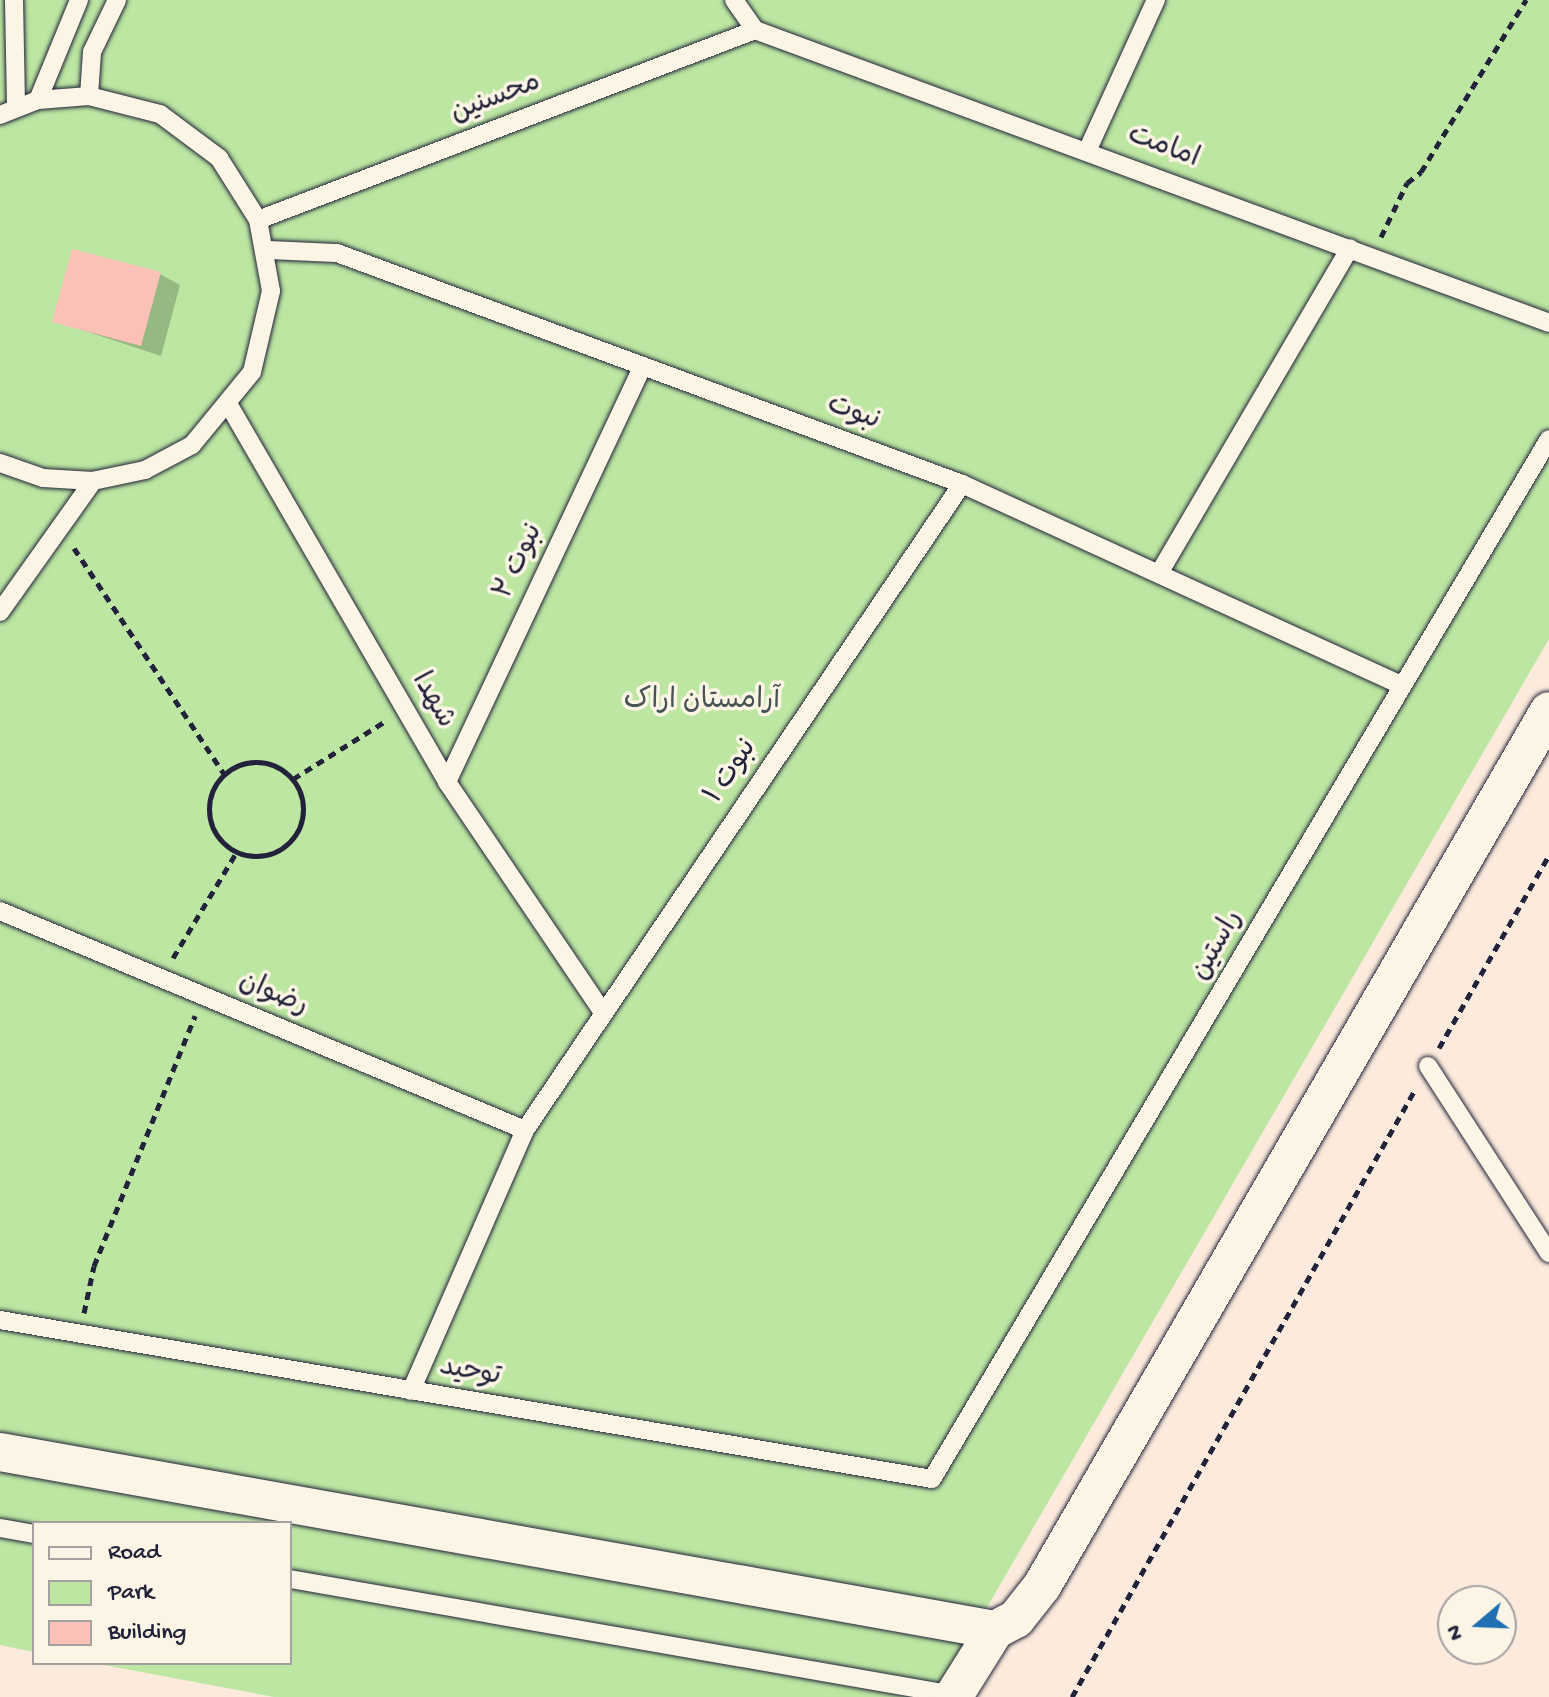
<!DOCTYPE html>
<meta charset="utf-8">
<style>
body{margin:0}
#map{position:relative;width:1549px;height:1697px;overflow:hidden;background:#fcebdc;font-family:"Gochi Hand","Playpen Sans Arabic",sans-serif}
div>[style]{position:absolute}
.green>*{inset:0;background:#bce6a2}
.shadow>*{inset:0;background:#0003}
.building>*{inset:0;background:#fcc1b6}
.path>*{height:5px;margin-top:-2.5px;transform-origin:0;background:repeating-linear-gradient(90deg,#22223b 0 8px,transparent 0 14px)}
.path>.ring{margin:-2.5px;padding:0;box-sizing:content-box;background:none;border:5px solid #22223b;border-radius:50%}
.roads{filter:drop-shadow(0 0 2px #22223b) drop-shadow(0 0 2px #22223b)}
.lane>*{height:18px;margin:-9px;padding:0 9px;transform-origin:9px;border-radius:9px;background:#fcf5e5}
.street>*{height:38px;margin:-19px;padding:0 19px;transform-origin:19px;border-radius:19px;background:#fcf5e5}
span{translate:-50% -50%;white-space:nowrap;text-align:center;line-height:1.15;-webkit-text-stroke:7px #fcf5e5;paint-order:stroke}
.street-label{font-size:28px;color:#22223b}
.park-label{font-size:28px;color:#485355}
.legend{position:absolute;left:32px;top:1521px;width:260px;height:144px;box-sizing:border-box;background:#fcf5e5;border:2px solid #a5a1a1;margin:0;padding:10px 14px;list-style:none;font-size:24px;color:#22223b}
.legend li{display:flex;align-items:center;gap:16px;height:40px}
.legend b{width:40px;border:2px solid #a5a1a1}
.north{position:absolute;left:1437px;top:1585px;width:80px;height:80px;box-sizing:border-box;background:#fcf5e5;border:2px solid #a5a1a1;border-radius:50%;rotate:251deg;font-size:22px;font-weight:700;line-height:32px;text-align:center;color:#22223b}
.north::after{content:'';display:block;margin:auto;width:28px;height:36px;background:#1f6fb2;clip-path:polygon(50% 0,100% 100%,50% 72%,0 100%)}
</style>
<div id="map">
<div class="green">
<i style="clip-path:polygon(0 0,1549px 0,1549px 639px,935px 1697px,274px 1697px,93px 1663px,290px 1663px,290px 1523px,34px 1523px,34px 1652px,0 1645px)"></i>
</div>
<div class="shadow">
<i style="clip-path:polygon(160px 274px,180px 285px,161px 356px,55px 321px)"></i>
</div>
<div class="building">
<i style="clip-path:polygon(72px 249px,161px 272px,141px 346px,52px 322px)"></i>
</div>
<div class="path">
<i style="left:1381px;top:237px;width:60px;rotate:-64.3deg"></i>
<i style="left:1407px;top:183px;width:18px;rotate:-38deg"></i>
<i style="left:1421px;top:172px;width:202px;rotate:-58.6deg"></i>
<i style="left:74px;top:548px;width:271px;rotate:56.4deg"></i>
<i class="ring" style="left:209px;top:762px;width:89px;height:89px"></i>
<i style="left:293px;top:779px;width:111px;rotate:-32.1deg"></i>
<i style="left:173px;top:958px;width:122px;rotate:-59deg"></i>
<i style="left:1439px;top:1048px;width:222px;rotate:-60.3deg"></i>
<i style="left:84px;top:1313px;width:48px;rotate:-78deg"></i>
<i style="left:94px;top:1266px;width:270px;rotate:-68deg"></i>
<i style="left:1072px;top:1697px;width:699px;rotate:-60.54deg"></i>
</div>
<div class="roads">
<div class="lane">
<i style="left:14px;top:0;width:106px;rotate:88.9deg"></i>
<i style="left:734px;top:0;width:37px;rotate:55deg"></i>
<i style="left:755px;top:30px;width:846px;rotate:20.25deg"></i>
<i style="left:89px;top:96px;width:44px;rotate:-86.1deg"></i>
<i style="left:92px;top:52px;width:58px;rotate:-64.3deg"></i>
<i style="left:38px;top:100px;width:108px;rotate:-67.7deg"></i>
<i style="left:0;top:115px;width:41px;rotate:-21.5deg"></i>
<i style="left:38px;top:100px;width:51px;rotate:-4.5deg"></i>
<i style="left:89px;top:96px;width:73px;rotate:14.2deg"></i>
<i style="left:160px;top:114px;width:74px;rotate:36.7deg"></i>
<i style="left:219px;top:158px;width:73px;rotate:57.8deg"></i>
<i style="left:258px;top:220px;width:72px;rotate:79.6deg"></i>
<i style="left:271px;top:291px;width:83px;rotate:103.2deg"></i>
<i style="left:252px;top:372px;width:94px;rotate:129.4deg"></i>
<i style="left:192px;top:445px;width:53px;rotate:152deg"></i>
<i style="left:145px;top:470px;width:53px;rotate:168.1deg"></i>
<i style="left:93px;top:481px;width:50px;rotate:-176.6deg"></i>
<i style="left:43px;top:478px;width:46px;rotate:-160.8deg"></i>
<i style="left:1088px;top:149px;width:164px;rotate:-65.5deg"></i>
<i style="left:258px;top:220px;width:532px;rotate:-20.92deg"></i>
<i style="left:267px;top:250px;width:70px;rotate:2.5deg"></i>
<i style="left:337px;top:253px;width:666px;rotate:20.28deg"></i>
<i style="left:962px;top:484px;width:484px;rotate:24.6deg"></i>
<i style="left:230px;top:407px;width:433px;rotate:59.9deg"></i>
<i style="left:447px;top:782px;width:278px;rotate:55.9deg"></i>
<i style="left:1161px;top:570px;width:373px;rotate:-59.6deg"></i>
<i style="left:0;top:612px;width:161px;rotate:-54.6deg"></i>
<i style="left:447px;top:782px;width:460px;rotate:-64.8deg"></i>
<i style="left:0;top:911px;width:569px;rotate:22.64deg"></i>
<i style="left:1428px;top:1066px;width:223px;rotate:57.1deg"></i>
<i style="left:0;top:1320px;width:945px;rotate:9.68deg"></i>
<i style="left:932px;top:1479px;width:1209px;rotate:-59.32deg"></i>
<i style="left:411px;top:1391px;width:285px;rotate:-66.4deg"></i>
<i style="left:525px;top:1130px;width:780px;rotate:-55.92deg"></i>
<i style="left:0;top:1528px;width:35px;rotate:10deg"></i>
<i style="left:290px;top:1579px;width:674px;rotate:9.91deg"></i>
</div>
<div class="street">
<i style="left:0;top:1452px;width:1011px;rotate:10.14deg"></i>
<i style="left:995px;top:1630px;width:24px;rotate:-28deg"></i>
<i style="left:1016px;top:1619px;width:42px;rotate:-51.8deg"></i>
<i style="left:1042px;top:1586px;width:1011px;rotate:-59.91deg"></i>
<i style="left:953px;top:1697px;width:79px;rotate:-57.9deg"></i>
</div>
</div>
<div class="street-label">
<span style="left:496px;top:99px;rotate:-21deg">محسنین</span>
<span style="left:1163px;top:148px;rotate:21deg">امامت</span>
<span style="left:853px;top:414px;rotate:20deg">نبوت</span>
<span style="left:520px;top:562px;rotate:-65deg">نبوت ۲</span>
<span style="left:432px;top:701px;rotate:60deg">شهدا</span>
<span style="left:732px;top:772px;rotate:-56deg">نبوت ۱</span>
<span style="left:1218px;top:946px;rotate:-60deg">راستین</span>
<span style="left:273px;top:995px;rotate:23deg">رضوان</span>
<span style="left:470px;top:1373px;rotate:10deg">توحید</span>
</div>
<div class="park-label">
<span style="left:702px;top:702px">آرامستان اراک</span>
</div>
<ul class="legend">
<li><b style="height:10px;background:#fcf5e5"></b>Road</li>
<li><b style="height:22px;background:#bce6a2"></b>Park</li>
<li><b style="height:22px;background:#fcc1b6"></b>Building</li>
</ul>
<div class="north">N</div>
</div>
